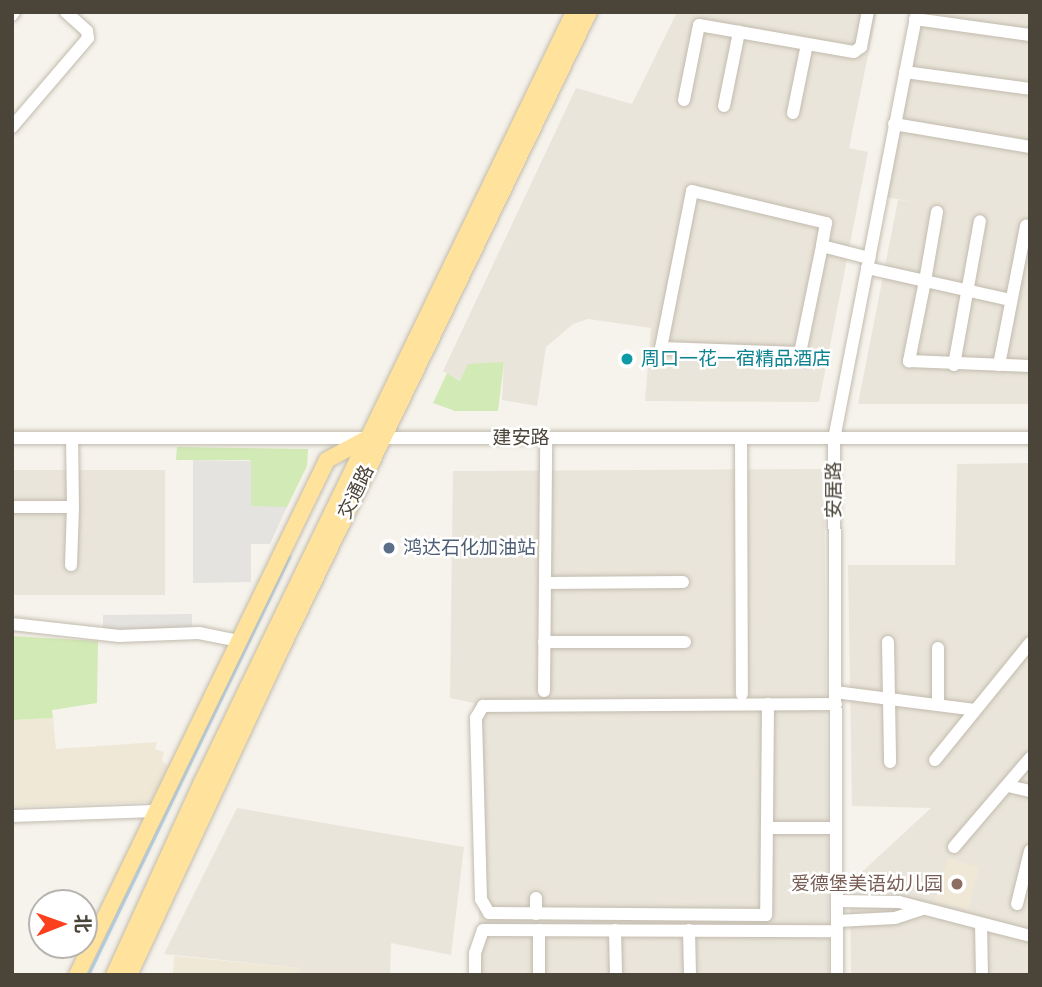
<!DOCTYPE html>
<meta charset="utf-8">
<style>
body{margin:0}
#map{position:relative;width:1042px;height:987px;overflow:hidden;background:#f6f3ec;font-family:Figtree,"Noto Sans SC",sans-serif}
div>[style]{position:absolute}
.residential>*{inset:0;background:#eae5da}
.education>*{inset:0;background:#efe8d6}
.green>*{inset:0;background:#d2eab5}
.parking>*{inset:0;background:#e5e3e0}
.stream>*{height:2.5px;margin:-1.25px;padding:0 1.25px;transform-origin:1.25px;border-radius:1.25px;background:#a9d4f2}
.roads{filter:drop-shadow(0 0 2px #c2bbae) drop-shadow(0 0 2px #c2bbae)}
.minor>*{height:12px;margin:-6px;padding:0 6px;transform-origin:6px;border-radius:6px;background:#fff}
.major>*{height:16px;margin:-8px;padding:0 8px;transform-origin:8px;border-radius:8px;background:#ffe39c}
.dots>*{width:19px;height:19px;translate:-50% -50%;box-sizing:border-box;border:4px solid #fff;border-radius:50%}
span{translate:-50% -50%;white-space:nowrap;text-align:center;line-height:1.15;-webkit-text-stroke:5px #fff;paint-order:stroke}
.culture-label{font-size:19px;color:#0d838f}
.left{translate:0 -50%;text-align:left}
.street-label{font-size:19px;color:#4b4439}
.service-label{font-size:19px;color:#4e5e75}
.education-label{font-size:19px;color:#785e54}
.right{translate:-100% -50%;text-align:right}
.frame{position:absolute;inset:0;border:14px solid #4b4439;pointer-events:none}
.north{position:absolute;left:28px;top:889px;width:70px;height:70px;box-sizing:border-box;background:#fff;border:2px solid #b7b4b0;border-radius:50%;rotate:89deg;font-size:19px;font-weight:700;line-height:28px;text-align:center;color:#4b4439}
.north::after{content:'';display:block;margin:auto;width:24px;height:32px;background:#fc3f1d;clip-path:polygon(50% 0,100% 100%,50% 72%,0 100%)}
</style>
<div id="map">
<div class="residential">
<i style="clip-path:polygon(677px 12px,877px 12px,849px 148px,868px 152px,819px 402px,645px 401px,651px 328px,588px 319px,573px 324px,546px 347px,537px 406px,502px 400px,504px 362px,461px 381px,443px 371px,576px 88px,632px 104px)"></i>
<i style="clip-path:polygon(920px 12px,1030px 12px,1030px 404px,858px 404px,898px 200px,914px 202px,885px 197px)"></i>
<i style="clip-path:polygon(1030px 463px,1030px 975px,851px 975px,850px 897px,902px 896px,851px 882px,931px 808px,852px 806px,848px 565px,955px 565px,957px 464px)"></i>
<i style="clip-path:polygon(824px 469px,829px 975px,480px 975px,474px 703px,450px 698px,453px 471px)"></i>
<i style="clip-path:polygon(12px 470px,165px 470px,165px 595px,12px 595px)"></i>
<i style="clip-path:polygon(237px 808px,464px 847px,451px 955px,391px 943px,390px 975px,300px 975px,300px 968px,164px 954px)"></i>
</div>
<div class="education">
<i style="clip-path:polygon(53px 718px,56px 749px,157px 742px,155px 749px,164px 752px,162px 760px,168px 767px,150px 802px,12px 807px,12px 720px)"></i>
<i style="clip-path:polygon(948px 858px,979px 867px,968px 910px,934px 901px)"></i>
<i style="clip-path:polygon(174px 956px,300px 968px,300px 975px,173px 975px)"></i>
</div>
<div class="green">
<i style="clip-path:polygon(504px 362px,498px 411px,455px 411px,433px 403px,447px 373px,460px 381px,468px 364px)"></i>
<i style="clip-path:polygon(177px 447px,308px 449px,307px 466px,287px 507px,251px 507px,250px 460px,176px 460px)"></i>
<i style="clip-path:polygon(12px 636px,98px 641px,97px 703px,52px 710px,53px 718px,12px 720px)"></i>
</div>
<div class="parking">
<i style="clip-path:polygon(193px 460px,251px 461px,251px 506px,287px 507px,270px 544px,251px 544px,251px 582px,193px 583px)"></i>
<i style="clip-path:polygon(192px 614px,192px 629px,103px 629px,103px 615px)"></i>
</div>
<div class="stream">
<i style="left:88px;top:975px;width:464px;rotate:-64.3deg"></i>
</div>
<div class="roads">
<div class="minor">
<i style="left:12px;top:15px;width:4px;rotate:-56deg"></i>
<i style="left:915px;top:19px;width:116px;rotate:7.9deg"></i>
<i style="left:905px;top:72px;width:126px;rotate:7.7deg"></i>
<i style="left:684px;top:100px;width:76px;rotate:-78.7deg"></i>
<i style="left:699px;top:25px;width:157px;rotate:9.9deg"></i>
<i style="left:854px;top:52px;width:9px;rotate:-36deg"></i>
<i style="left:861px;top:47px;width:36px;rotate:-79deg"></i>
<i style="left:724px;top:106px;width:76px;rotate:-78.5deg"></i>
<i style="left:793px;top:113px;width:70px;rotate:-78.5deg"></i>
<i style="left:894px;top:124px;width:138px;rotate:9.6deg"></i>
<i style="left:12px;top:127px;width:117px;rotate:-49.5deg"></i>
<i style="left:88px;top:38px;width:7px;rotate:-98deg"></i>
<i style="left:87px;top:31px;width:28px;rotate:-138deg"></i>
<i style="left:937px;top:212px;width:70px;rotate:99.9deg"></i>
<i style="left:925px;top:281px;width:88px;rotate:12.5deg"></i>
<i style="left:822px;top:246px;width:109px;rotate:101.6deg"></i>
<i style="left:800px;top:353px;width:139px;rotate:-177.9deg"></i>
<i style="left:661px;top:348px;width:160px;rotate:-78.8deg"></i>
<i style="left:692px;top:191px;width:138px;rotate:13.4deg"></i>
<i style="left:826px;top:223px;width:23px;rotate:100deg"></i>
<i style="left:822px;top:246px;width:49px;rotate:14.3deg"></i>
<i style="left:867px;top:268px;width:59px;rotate:12.6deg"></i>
<i style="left:925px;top:281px;width:82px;rotate:101.3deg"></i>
<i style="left:909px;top:361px;width:121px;rotate:2.4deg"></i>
<i style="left:954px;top:365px;width:146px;rotate:-79.8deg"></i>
<i style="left:999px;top:365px;width:142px;rotate:-79deg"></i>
<i style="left:12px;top:438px;width:1018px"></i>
<i style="left:741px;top:438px;width:256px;rotate:89.8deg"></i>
<i style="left:12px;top:507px;width:61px"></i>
<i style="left:73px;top:507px;width:69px;rotate:-90.8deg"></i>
<i style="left:71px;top:565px;width:58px;rotate:-88deg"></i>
<i style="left:545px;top:583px;width:138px;rotate:-0.4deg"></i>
<i style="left:12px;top:624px;width:108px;rotate:6.4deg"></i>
<i style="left:119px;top:636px;width:80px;rotate:-2.1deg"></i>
<i style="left:199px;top:633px;width:41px;rotate:11.3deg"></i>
<i style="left:544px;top:642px;width:141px"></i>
<i style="left:888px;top:642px;width:120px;rotate:89deg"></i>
<i style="left:938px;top:648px;width:56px;rotate:90deg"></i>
<i style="left:544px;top:691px;width:253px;rotate:-89.5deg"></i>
<i style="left:835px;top:692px;width:141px;rotate:7.3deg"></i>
<i style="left:768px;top:704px;width:211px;rotate:90.5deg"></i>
<i style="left:766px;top:915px;width:277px;rotate:-179.6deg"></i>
<i style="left:489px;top:913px;width:16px;rotate:-120deg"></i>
<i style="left:481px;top:899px;width:181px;rotate:-91.6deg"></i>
<i style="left:476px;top:718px;width:14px;rotate:-60deg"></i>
<i style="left:483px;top:706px;width:353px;rotate:-0.3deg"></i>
<i style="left:935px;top:760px;width:151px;rotate:-50.9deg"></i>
<i style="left:1008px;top:786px;width:23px;rotate:13deg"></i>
<i style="left:12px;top:816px;width:144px;rotate:-2deg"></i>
<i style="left:768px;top:828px;width:68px"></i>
<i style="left:954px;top:847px;width:117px;rotate:-49.5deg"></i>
<i style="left:837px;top:901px;width:62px;rotate:0.9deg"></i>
<i style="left:899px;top:902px;width:135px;rotate:14.5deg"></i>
<i style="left:1017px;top:904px;width:55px;rotate:-76.2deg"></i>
<i style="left:536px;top:914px;width:16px;rotate:-90deg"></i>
<i style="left:837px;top:921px;width:58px;rotate:-3deg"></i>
<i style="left:895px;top:918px;width:28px;rotate:-18deg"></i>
<i style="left:981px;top:924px;width:51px;rotate:88.9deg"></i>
<i style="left:539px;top:930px;width:45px;rotate:90deg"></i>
<i style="left:615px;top:930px;width:45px;rotate:88.7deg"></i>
<i style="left:689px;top:930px;width:45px;rotate:88.7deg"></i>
<i style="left:475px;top:975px;width:22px;rotate:-90deg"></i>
<i style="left:475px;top:953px;width:24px;rotate:-71deg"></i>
<i style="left:483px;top:930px;width:354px;rotate:0.2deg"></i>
<i style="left:837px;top:975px;width:536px;rotate:-90.32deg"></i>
<i style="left:834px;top:439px;width:435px;rotate:-79deg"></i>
</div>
<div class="major">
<i style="left:77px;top:975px;width:572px;rotate:-64.11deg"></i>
<i style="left:327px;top:460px;width:47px;rotate:-28.2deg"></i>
<i style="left:114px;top:975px;width:212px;rotate:-65.5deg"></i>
<i style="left:202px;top:782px;width:855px;rotate:-64.21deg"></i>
<i style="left:129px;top:975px;width:362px;rotate:-65deg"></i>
<i style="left:282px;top:647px;width:705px;rotate:-64.2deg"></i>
</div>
</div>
<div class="dots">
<i style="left:627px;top:359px;background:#0f9aa8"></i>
<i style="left:389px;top:548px;background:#5c6f8a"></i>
<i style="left:957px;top:884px;background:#8d6e63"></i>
</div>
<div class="culture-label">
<span class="left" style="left:641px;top:359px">周口一花一宿精品酒店</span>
</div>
<div class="street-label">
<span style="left:521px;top:438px">建安路</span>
<span style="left:834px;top:490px;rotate:-90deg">安居路</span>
<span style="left:356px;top:492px;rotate:-64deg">交通路</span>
</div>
<div class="service-label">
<span class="left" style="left:403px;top:548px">鸿达石化加油站</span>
</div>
<div class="education-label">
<span class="right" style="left:943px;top:884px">爱德堡美语幼儿园</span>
</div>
<div class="frame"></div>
<div class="north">北</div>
</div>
